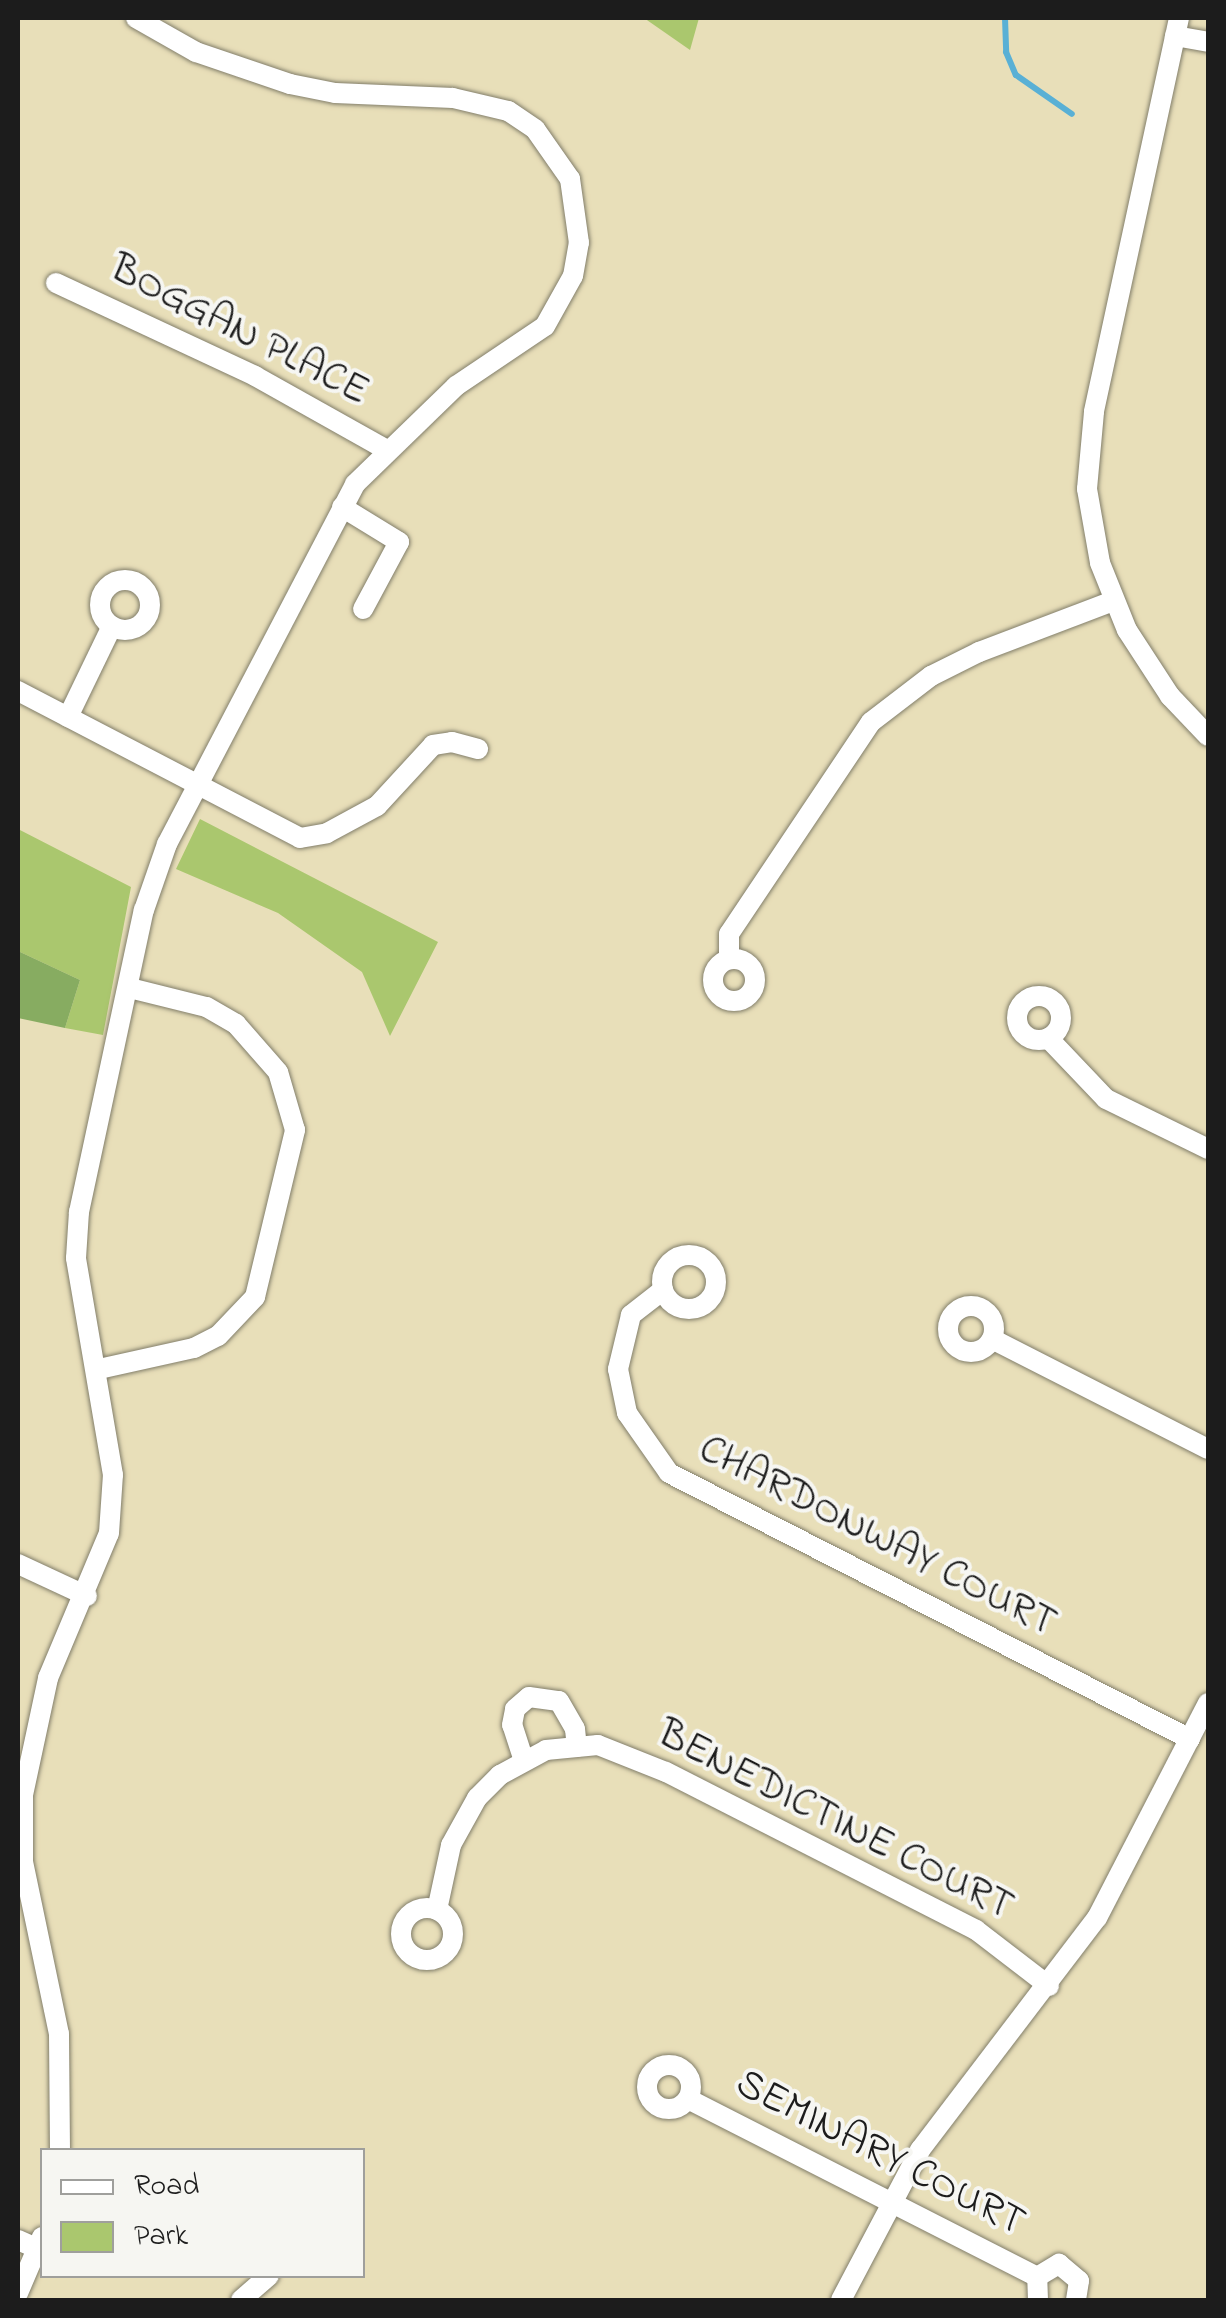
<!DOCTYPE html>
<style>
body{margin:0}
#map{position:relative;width:1226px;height:2318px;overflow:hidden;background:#e8dfb9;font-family:"Indie Flower",sans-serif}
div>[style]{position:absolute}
.green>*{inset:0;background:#aac76e}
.forest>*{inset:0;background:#87ac61}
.stream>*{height:6px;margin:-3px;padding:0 3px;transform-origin:3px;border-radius:3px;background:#59b0d5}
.roads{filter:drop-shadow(0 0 2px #827e6a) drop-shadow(0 0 2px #827e6a)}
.minor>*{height:20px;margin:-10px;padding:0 10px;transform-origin:10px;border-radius:10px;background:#fff}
.minor>.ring{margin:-10px;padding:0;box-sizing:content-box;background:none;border:20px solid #fff;border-radius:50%}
span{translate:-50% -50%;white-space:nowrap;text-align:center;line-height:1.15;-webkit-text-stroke:8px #f6f6f2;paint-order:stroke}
.street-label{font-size:42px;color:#1c1c1c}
.frame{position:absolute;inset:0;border:20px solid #1c1c1c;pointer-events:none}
.legend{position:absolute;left:40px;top:2148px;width:325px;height:130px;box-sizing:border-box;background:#f6f6f2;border:2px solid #9f9f9c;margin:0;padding:12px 18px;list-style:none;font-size:30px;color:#1c1c1c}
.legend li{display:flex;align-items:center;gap:20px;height:50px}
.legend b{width:50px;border:2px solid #9f9f9c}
</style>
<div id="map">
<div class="green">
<i style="clip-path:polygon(644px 18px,699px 18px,690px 50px)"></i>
<i style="clip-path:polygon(200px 819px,438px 942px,390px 1036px,362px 972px,278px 913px,176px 869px)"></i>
<i style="clip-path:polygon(18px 829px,131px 887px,103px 1035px,65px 1028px,80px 980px,18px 951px)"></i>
</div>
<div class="forest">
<i style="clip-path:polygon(18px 951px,80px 980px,65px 1028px,18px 1018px)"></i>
</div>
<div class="stream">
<i style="left:1005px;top:18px;width:34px;rotate:88deg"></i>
<i style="left:1006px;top:52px;width:25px;rotate:67deg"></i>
<i style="left:1016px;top:75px;width:68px;rotate:34.9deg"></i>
</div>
<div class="roads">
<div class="minor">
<i style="left:1179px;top:18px;width:403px;rotate:102.2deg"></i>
<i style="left:1094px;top:412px;width:77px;rotate:95.2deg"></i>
<i style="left:1087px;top:489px;width:75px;rotate:80deg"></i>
<i style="left:1100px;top:563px;width:72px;rotate:68.1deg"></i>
<i style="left:1127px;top:630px;width:79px;rotate:56.9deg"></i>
<i style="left:1170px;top:696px;width:55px;rotate:46.5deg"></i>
<i style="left:1175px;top:36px;width:34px;rotate:10deg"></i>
<i style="left:56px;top:283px;width:220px;rotate:25deg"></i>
<i style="left:255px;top:376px;width:151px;rotate:29.3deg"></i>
<i style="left:342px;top:507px;width:67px;rotate:31.6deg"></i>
<i style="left:399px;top:542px;width:76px;rotate:118.2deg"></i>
<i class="ring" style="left:100px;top:580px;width:30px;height:30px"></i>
<i style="left:18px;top:691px;width:318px;rotate:27.5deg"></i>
<i style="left:300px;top:838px;width:27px;rotate:-10deg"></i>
<i style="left:327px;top:833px;width:57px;rotate:-28.4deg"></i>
<i style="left:377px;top:806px;width:83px;rotate:-47.4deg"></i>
<i style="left:433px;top:745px;width:19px;rotate:-9deg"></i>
<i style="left:452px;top:742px;width:27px;rotate:15deg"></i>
<i style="left:68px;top:717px;width:101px;rotate:-64.2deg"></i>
<i class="ring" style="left:713px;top:959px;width:22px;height:22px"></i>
<i style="left:729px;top:959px;width:25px;rotate:-90deg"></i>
<i style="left:729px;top:934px;width:255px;rotate:-56.2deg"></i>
<i style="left:871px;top:722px;width:76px;rotate:-37.5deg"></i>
<i style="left:931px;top:676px;width:54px;rotate:-26.6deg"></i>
<i style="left:979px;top:652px;width:143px;rotate:-20.8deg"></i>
<i class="ring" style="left:1017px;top:996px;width:24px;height:24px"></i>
<i style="left:1048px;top:1038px;width:84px;rotate:46.4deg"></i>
<i style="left:1106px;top:1099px;width:114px;rotate:26.1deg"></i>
<i class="ring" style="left:662px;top:1255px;width:34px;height:34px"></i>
<i style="left:663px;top:1290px;width:41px;rotate:142deg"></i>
<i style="left:631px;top:1315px;width:56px;rotate:103.5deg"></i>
<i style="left:618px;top:1369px;width:45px;rotate:78.4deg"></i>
<i style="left:627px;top:1413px;width:73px;rotate:55deg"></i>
<i style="left:669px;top:1473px;width:585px;rotate:27.05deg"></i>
<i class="ring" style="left:948px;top:1306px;width:26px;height:26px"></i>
<i style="left:992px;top:1339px;width:242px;rotate:27deg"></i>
<i style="left:99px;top:1369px;width:97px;rotate:-12.5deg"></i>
<i style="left:194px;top:1348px;width:27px;rotate:-27deg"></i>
<i style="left:218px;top:1336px;width:54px;rotate:-46.5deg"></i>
<i style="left:255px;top:1297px;width:172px;rotate:-76.5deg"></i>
<i style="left:295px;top:1130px;width:60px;rotate:-106.3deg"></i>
<i style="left:278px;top:1072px;width:64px;rotate:-131.2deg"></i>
<i style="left:236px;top:1024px;width:34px;rotate:-150deg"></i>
<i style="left:206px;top:1007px;width:78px;rotate:-166deg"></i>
<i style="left:18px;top:1564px;width:76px;rotate:24.9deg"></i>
<i style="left:524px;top:1761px;width:38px;rotate:-108deg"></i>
<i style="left:512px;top:1725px;width:16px;rotate:-79deg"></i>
<i style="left:515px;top:1709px;width:18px;rotate:-41deg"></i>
<i style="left:529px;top:1697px;width:30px;rotate:8deg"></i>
<i style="left:559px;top:1701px;width:32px;rotate:60deg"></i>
<i style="left:575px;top:1729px;width:18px;rotate:84deg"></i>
<i class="ring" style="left:401px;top:1908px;width:32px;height:32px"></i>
<i style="left:437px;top:1910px;width:66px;rotate:-77.8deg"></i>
<i style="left:451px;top:1845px;width:54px;rotate:-61deg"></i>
<i style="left:477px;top:1798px;width:33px;rotate:-45deg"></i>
<i style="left:500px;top:1775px;width:52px;rotate:-28.5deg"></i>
<i style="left:546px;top:1750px;width:52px;rotate:-5.5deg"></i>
<i style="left:598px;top:1745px;width:73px;rotate:21.7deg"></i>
<i style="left:666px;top:1772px;width:348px;rotate:27deg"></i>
<i style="left:976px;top:1930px;width:92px;rotate:37.5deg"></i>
<i class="ring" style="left:647px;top:2065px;width:24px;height:24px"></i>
<i style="left:688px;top:2099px;width:392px;rotate:27deg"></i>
<i style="left:60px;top:2150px;width:116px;rotate:-90.5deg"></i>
<i style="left:59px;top:2034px;width:177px;rotate:-101.8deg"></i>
<i style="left:23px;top:1861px;width:66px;rotate:-90deg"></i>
<i style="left:23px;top:1795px;width:120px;rotate:-77.9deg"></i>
<i style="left:48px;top:1678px;width:157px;rotate:-67.2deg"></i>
<i style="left:109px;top:1533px;width:58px;rotate:-86.1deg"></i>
<i style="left:113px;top:1475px;width:220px;rotate:-99.7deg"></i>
<i style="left:76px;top:1258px;width:46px;rotate:-86.3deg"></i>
<i style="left:79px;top:1212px;width:309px;rotate:-77.9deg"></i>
<i style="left:144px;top:910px;width:70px;rotate:-70.8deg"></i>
<i style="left:167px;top:844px;width:406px;rotate:-62.4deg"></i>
<i style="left:355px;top:484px;width:141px;rotate:-44.1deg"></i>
<i style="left:456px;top:386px;width:107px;rotate:-34deg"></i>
<i style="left:545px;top:326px;width:57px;rotate:-60.8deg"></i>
<i style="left:573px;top:276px;width:34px;rotate:-80deg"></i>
<i style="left:579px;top:243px;width:65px;rotate:-98deg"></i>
<i style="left:570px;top:179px;width:61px;rotate:-125deg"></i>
<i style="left:535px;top:129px;width:32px;rotate:-146deg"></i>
<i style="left:508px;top:111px;width:57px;rotate:-166.7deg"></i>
<i style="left:453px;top:98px;width:118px;rotate:-177.6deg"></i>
<i style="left:335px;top:93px;width:46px;rotate:-168.7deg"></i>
<i style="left:290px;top:84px;width:99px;rotate:-161.2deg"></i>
<i style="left:196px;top:52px;width:69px;rotate:-150.5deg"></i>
<i style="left:18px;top:2240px;width:22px;rotate:24deg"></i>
<i style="left:18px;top:2293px;width:61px;rotate:-66.8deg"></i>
<i style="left:241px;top:2300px;width:37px;rotate:-41deg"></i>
<i style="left:841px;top:2300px;width:170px;rotate:-62.2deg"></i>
<i style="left:920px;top:2150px;width:292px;rotate:-52.7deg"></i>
<i style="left:1097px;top:1918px;width:242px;rotate:-62.7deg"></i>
<i style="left:1038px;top:2300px;width:23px;rotate:-92deg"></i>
<i style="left:1037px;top:2277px;width:26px;rotate:-31deg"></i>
<i style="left:1059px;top:2264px;width:26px;rotate:40deg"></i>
<i style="left:1079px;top:2281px;width:19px;rotate:99deg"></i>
</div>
</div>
<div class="street-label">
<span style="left:239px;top:331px;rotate:27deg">BOGGAN PLACE</span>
<span style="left:877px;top:1537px;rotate:27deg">CHARDONWAY COURT</span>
<span style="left:835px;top:1821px;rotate:27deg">BENEDICTINE COURT</span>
<span style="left:880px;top:2154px;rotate:27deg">SEMINARY COURT</span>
</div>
<div class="frame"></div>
<ul class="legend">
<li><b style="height:12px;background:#fff"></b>Road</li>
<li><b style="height:28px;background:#aac76e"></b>Park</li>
</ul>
</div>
